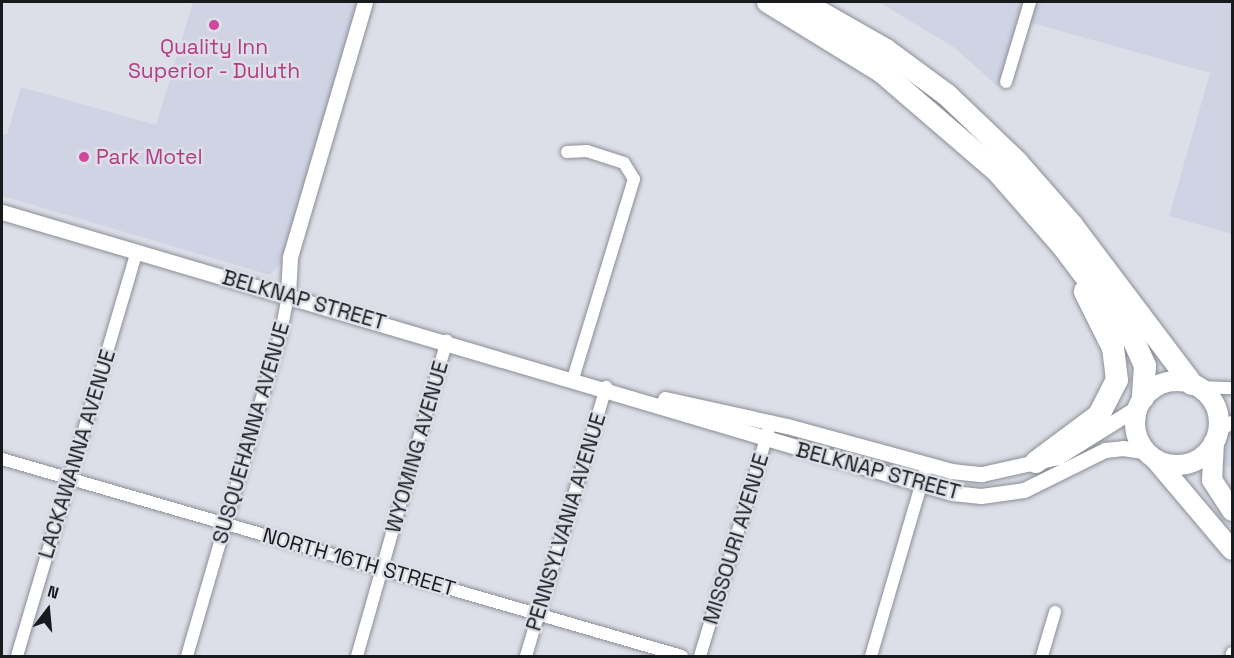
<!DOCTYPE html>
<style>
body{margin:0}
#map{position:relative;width:1234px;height:658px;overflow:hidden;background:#dddfe8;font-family:"Space Grotesk",sans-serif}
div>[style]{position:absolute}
.built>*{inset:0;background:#cfd3e3}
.roads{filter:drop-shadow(0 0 2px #8b8e96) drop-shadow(0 0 2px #8b8e96)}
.minor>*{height:12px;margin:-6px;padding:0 6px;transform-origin:6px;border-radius:6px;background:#fff}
.tertiary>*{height:15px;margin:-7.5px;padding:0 7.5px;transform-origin:7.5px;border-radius:7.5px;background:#fff}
.trunk>*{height:20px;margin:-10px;padding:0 10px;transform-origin:10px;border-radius:10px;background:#fff}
.trunk>.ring{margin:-10px;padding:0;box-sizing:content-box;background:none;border:20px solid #fff;border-radius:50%}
.motorway>*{height:22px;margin:-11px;padding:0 11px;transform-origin:11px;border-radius:11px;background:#fff}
.dots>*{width:16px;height:16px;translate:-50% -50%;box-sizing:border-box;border:3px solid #dddfe8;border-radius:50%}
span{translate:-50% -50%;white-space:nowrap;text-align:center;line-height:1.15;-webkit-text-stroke:5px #dddfe8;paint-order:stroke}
.hotel-label{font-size:21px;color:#b23c85}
.left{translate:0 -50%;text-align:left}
.street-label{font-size:21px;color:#191a1d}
.frame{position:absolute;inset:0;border:3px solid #191a1d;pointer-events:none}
.north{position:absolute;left:18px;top:580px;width:60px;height:60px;-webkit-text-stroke:4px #dddfe8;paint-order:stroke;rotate:16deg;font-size:16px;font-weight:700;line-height:24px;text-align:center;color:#191a1d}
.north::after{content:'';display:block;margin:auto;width:21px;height:27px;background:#191a1d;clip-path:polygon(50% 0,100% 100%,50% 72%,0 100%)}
</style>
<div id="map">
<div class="built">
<i style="clip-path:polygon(193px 2px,359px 2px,281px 263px,270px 275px,2px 196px,2px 134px,7px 135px,21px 87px,156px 125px)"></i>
<i style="clip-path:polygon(879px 2px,1232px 2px,1232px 234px,1169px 216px,1210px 73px,1018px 19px,998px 87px,955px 48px)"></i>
<i style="clip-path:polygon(1232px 429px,1232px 468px,1219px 464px,1223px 443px)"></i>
</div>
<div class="roads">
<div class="minor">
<i style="left:1006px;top:82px;width:84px;rotate:-73.3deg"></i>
<i style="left:567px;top:152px;width:20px;rotate:-3deg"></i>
<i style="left:587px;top:151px;width:39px;rotate:18deg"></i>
<i style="left:624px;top:163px;width:19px;rotate:58deg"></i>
<i style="left:634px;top:179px;width:208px;rotate:107deg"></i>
<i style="left:1199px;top:387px;width:33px;rotate:2deg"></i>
<i style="left:1217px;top:434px;width:19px;rotate:-39deg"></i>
<i style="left:2px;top:459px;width:708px;rotate:16.16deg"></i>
<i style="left:17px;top:656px;width:422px;rotate:-73.5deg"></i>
<i style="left:187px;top:656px;width:337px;rotate:-73.8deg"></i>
<i style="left:281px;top:332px;width:38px;rotate:-79deg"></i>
<i style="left:357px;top:656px;width:328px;rotate:-74.1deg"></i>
<i style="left:526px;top:656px;width:281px;rotate:-73.4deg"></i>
<i style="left:700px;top:656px;width:245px;rotate:-73.1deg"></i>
<i style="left:871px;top:656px;width:199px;rotate:-73.7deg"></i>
<i style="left:1042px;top:656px;width:46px;rotate:-73.5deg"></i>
<i style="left:1232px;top:656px;width:3px;rotate:-90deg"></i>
</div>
<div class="tertiary">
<i style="left:2px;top:212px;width:991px;rotate:16.48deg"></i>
<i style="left:952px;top:493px;width:29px;rotate:6deg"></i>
<i style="left:981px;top:496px;width:43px;rotate:-7.9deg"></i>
<i style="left:1024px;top:490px;width:90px;rotate:-26.3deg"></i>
<i style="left:1105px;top:450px;width:18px;rotate:-6deg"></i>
<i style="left:1123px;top:448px;width:25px;rotate:9deg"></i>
<i style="left:288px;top:295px;width:38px;rotate:-87deg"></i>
<i style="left:290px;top:257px;width:266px;rotate:-73.6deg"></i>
<i style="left:665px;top:399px;width:125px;rotate:12.5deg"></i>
<i style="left:787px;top:426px;width:170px;rotate:15.3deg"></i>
<i style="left:951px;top:471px;width:31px;rotate:6deg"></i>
<i style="left:982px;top:474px;width:78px;rotate:-12.6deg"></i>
<i style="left:1058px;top:457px;width:94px;rotate:-32deg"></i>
</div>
<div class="trunk">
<i class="ring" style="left:1135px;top:381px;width:64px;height:64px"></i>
<i style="left:1214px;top:442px;width:38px;rotate:93deg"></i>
<i style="left:1212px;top:480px;width:37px;rotate:57deg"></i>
<i style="left:1155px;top:459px;width:119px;rotate:49.8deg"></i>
</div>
<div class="motorway">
<i style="left:768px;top:2px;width:134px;rotate:31.6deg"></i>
<i style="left:882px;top:72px;width:152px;rotate:40.7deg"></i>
<i style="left:997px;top:171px;width:97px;rotate:48.8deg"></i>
<i style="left:1061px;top:244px;width:121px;rotate:53deg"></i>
<i style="left:1134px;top:341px;width:27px;rotate:66deg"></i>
<i style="left:1145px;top:366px;width:32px;rotate:94deg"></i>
<i style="left:802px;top:2px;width:97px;rotate:29.7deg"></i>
<i style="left:886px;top:50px;width:76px;rotate:36.4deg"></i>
<i style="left:947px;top:95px;width:97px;rotate:43.7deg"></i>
<i style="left:1017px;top:162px;width:84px;rotate:48.9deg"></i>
<i style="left:1072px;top:225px;width:199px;rotate:53deg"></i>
<i style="left:1036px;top:462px;width:79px;rotate:-36.7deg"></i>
<i style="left:1099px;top:415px;width:39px;rotate:-63deg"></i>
<i style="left:1117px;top:380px;width:32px;rotate:-97deg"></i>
<i style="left:1113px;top:348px;width:63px;rotate:-116.6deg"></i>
</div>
</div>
<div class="dots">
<i style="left:214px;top:25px;background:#d1479c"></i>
<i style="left:84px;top:157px;background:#d1479c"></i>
</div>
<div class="hotel-label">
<span style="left:214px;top:59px">Quality Inn<br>Superior - Duluth</span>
<span class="left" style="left:96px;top:157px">Park Motel</span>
</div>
<div class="street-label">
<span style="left:304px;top:300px;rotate:16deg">BELKNAP STREET</span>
<span style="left:251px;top:433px;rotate:-74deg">SUSQUEHANNA AVENUE</span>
<span style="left:417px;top:447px;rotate:-74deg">WYOMING AVENUE</span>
<span style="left:77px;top:454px;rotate:-73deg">LACKAWANNA AVENUE</span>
<span style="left:878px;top:471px;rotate:15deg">BELKNAP STREET</span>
<span style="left:566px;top:522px;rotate:-73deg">PENNSYLVANIA AVENUE</span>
<span style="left:736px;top:539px;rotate:-73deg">MISSOURI AVENUE</span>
<span style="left:359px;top:562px;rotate:16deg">NORTH 16TH STREET</span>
</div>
<div class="frame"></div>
<div class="north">N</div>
</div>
